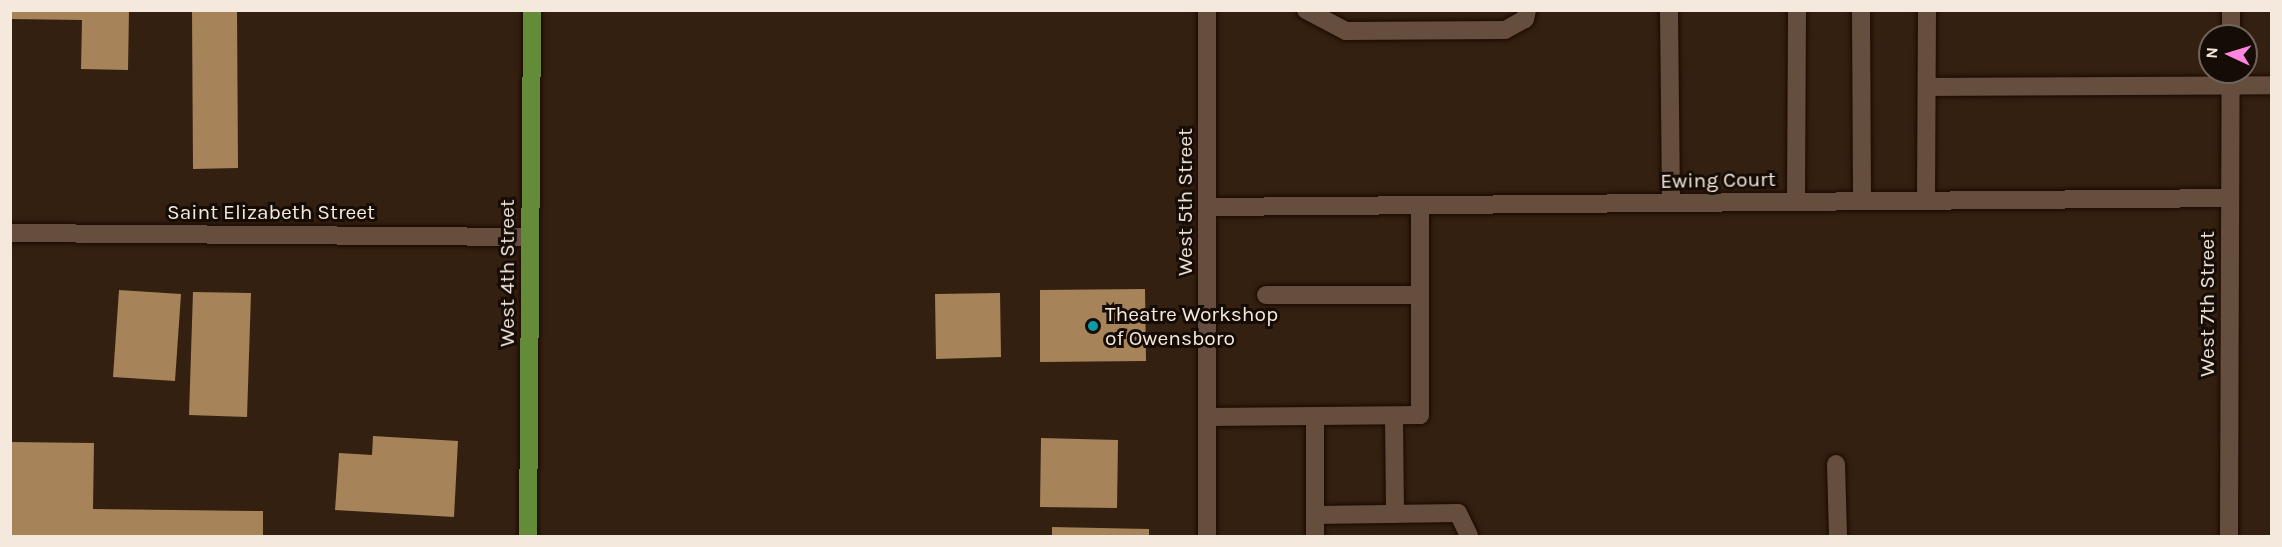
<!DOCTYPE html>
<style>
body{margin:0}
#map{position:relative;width:2282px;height:547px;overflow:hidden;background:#342010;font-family:Karla,sans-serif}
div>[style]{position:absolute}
.building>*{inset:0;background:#a68359}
.roads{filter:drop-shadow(0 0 2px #1b0900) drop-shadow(0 0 2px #1b0900)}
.minor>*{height:18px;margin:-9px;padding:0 9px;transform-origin:9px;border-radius:9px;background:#654e3d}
.major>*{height:18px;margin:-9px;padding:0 9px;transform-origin:9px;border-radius:9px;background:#648b38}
.dots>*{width:16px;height:16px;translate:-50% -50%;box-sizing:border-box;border:3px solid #150c06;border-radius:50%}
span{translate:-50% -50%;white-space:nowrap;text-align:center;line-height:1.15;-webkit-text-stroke:6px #150c06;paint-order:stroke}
.street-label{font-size:21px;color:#f5e8dd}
.poi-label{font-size:21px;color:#f5e8dd}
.left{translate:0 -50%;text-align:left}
.frame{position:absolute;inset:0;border:12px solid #f5e8dd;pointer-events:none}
.north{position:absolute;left:2198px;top:24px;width:60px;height:60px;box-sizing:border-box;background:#150c06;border:2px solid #6f645c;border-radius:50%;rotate:274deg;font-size:16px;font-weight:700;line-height:24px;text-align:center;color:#f5e8dd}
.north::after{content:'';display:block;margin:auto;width:21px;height:27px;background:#fe85e0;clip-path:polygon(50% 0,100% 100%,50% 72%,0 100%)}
</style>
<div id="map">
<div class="building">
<i style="clip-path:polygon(10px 10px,129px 10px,128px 70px,81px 69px,82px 20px,10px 19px)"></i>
<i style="clip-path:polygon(192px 10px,237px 10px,238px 168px,193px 169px)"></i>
<i style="clip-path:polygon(1145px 289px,1146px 361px,1040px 362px,1040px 290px)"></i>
<i style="clip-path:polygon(119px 290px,181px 294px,175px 381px,113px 377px)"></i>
<i style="clip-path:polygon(193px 292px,251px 293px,247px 417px,189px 415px)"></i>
<i style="clip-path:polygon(1000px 293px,1001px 357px,936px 359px,935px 294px)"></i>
<i style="clip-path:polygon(373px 436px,458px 441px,454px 517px,335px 510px,339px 453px,372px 455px)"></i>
<i style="clip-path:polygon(1041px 438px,1118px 440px,1117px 508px,1040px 507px)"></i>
<i style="clip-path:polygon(10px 442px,94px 443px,93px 509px,263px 511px,263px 536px,10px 536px)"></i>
<i style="clip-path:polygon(1052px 527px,1149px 529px,1149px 536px,1052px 536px)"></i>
</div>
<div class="roads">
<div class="minor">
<i style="left:1207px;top:10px;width:526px;rotate:90deg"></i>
<i style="left:1306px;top:10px;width:45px;rotate:27.7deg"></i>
<i style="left:1346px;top:31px;width:159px;rotate:-0.4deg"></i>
<i style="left:1505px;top:30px;width:23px;rotate:-29deg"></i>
<i style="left:1525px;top:19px;width:9px;rotate:-77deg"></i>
<i style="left:1669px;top:10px;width:193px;rotate:89.4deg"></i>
<i style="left:1861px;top:10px;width:191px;rotate:89.7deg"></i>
<i style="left:2231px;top:36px;width:26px;rotate:-90deg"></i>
<i style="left:1927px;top:87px;width:345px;rotate:-0.3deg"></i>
<i style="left:1926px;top:199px;width:189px;rotate:-89.7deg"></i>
<i style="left:1796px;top:202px;width:192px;rotate:-89.7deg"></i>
<i style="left:1207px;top:207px;width:1023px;rotate:-0.5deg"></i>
<i style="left:10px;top:233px;width:520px;rotate:0.44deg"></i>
<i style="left:1266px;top:295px;width:154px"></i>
<i style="left:1315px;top:416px;width:105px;rotate:-0.5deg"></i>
<i style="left:1420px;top:415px;width:210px;rotate:-90deg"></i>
<i style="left:1207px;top:417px;width:108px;rotate:-0.5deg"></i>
<i style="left:1315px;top:416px;width:120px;rotate:90deg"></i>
<i style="left:1394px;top:417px;width:97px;rotate:89.4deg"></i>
<i style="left:1836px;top:464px;width:72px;rotate:88.4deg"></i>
<i style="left:1315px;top:515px;width:143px;rotate:-0.8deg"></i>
<i style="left:1458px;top:513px;width:25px;rotate:64deg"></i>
<i style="left:2229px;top:536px;width:464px;rotate:-89.8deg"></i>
</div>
<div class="major">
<i style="left:528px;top:536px;width:526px;rotate:-89.56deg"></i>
</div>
</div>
<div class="dots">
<i style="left:1093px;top:326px;background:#0f9aa8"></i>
</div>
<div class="street-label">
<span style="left:1718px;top:180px;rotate:-1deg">Ewing Court</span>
<span style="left:1185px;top:202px;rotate:-90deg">West 5th Street</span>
<span style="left:271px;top:212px">Saint Elizabeth Street</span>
<span style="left:507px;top:273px;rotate:-90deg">West 4th Street</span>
<span style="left:2207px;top:304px;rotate:-90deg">West 7th Street</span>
</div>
<div class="poi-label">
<span class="left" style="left:1105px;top:326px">Theatre Workshop<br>of Owensboro</span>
</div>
<div class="frame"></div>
<div class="north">N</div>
</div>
